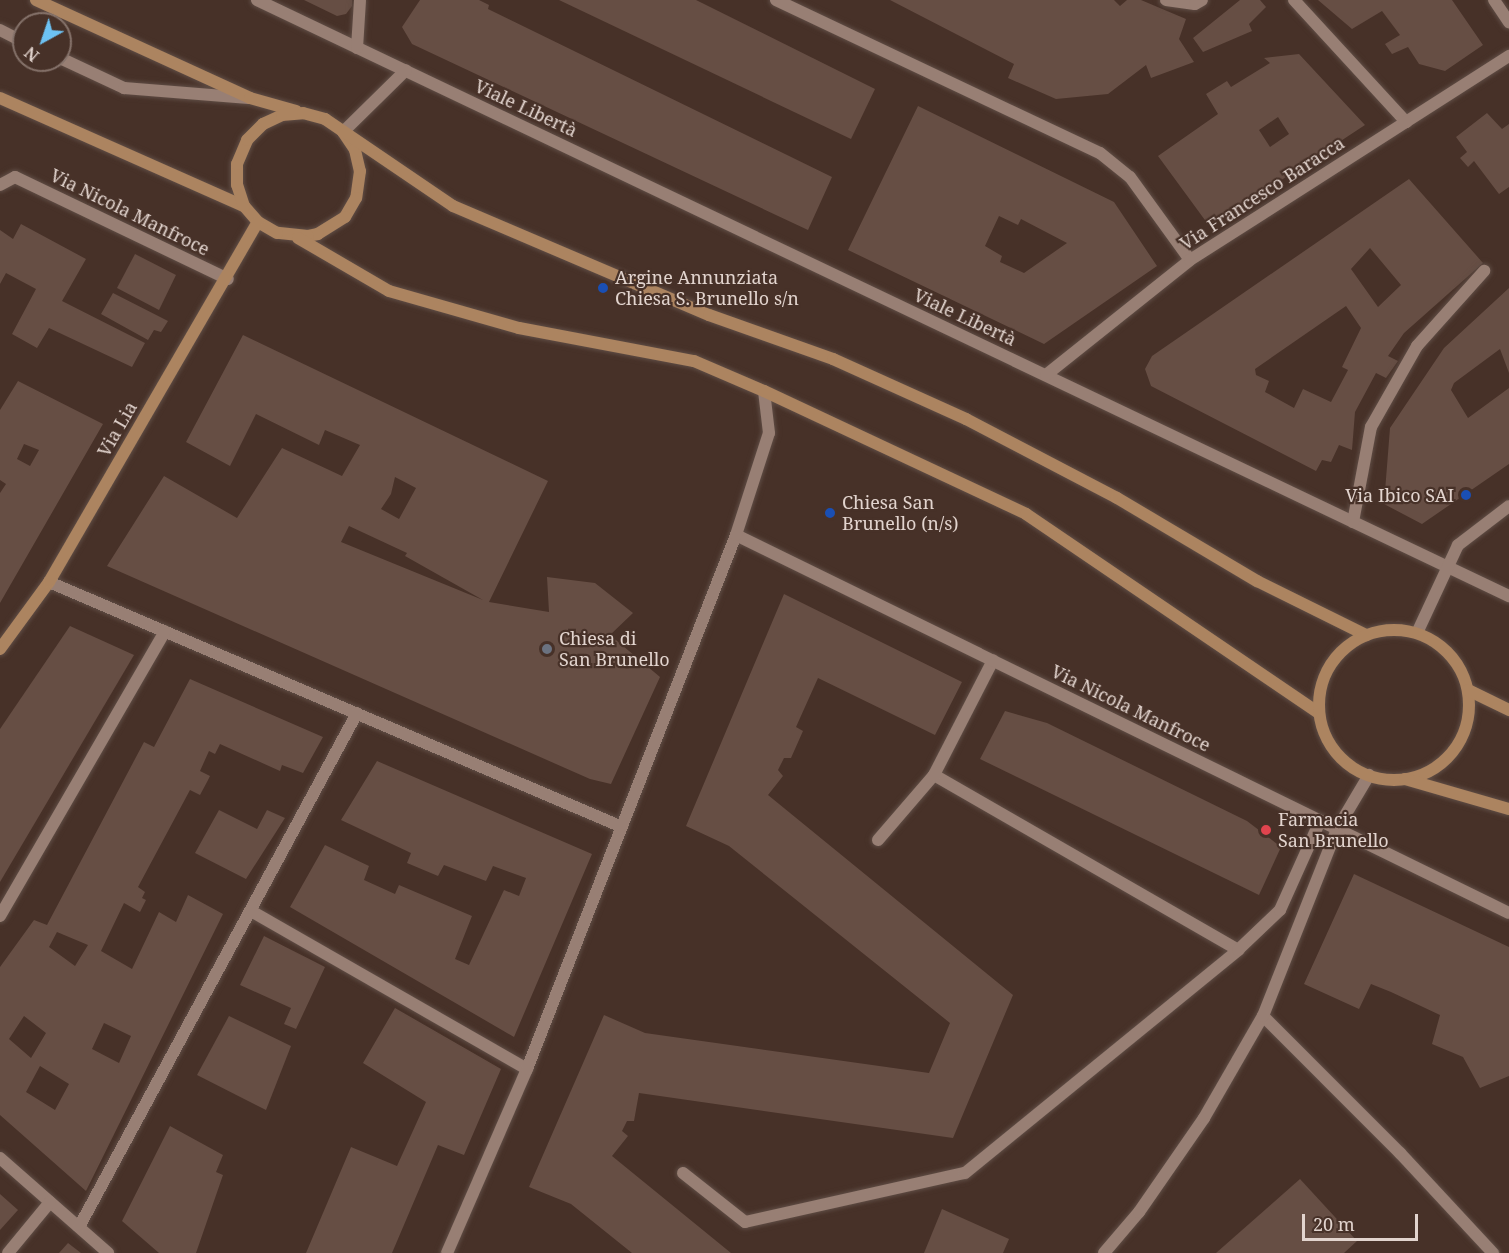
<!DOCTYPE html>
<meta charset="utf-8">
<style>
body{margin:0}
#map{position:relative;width:1509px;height:1253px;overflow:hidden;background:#473128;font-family:"Noto Serif",serif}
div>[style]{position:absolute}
.building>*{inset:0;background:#664e44}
.roads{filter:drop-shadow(0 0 2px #5f4d45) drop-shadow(0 0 2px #5f4d45)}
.lane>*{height:12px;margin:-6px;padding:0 6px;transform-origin:6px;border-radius:6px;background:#987f74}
.street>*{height:12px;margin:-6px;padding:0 6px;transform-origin:6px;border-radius:6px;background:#987f74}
.secondary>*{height:12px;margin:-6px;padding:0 6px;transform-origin:6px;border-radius:6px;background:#ac8460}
.secondary>.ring{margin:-6px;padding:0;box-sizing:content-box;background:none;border:12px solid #ac8460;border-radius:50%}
.dots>*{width:16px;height:16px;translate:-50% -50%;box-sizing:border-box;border:3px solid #473128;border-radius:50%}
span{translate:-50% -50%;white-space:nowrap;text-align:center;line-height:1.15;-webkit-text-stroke:4.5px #473128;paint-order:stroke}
.street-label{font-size:18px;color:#e2d4ce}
.poi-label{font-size:18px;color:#e2d4ce}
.left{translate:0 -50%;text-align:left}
.right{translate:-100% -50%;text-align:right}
.north{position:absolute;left:12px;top:12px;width:60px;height:60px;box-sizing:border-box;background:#473128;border:2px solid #85726a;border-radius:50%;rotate:220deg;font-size:16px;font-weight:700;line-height:24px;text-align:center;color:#e2d4ce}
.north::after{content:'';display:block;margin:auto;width:21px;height:27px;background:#6dc2f3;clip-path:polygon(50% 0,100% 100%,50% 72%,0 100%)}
.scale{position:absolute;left:1302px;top:1214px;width:116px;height:27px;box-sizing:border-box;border:3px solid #e2d4ce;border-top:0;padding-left:8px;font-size:18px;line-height:21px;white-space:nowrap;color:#e2d4ce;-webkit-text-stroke:4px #473128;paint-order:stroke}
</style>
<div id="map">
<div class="building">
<i style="clip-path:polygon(304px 0,352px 0,352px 6px,346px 14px,337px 16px)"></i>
<i style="clip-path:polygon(420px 0,479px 0,489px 5px,488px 9px,832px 177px,808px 230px,412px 44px,402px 27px)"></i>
<i style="clip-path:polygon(559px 0,696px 0,875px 89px,851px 139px)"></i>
<i style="clip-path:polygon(890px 0,1114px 0,1120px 6px,1127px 0,1141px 0,1186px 19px,1179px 39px,1194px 62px,1151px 78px,1146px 65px,1108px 94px,1056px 99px,1008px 78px,1014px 64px)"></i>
<i style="clip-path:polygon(1240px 0,1260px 0,1266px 7px,1249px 24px,1252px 31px,1203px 52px,1193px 38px)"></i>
<i style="clip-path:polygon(1318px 0,1452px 0,1483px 45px,1445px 71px,1419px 64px,1408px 47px,1392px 54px,1385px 44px,1400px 35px,1382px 11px,1352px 29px)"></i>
<i style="clip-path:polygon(evenodd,1299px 54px,1365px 125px,1210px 227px,1158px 156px,1218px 114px,1206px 94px,1227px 81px,1231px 87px,1270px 63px,1264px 58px,1299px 54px,1278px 117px,1289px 134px,1270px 147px,1259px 130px,1278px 117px)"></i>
<i style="clip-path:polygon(evenodd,918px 106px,1114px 202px,1157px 266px,1044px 344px,848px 250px,918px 106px,999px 216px,1018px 225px,1021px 219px,1067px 243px,1024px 273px,1000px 262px,1002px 256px,985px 246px,999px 216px)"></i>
<i style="clip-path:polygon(1487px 113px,1502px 129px,1509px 124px,1509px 187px,1499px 194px,1474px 161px,1468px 167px,1460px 158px,1467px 152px,1456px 137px)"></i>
<i style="clip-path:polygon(evenodd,1409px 179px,1483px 263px,1404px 333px,1388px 356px,1398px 361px,1386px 378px,1376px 373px,1355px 412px,1352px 450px,1339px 445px,1331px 462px,1322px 460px,1316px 471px,1151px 386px,1145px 369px,1152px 356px,1409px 179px,1370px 248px,1401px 285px,1378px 307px,1351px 269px,1370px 248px,1409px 179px,1346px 306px,1361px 328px,1342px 367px,1348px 370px,1331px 402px,1303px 389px,1294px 408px,1265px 392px,1269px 381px,1256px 375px,1255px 369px,1346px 306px)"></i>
<i style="clip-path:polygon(21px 224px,86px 259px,62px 301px,145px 343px,132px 367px,49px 328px,37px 348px,12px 334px,36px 289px,6px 273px,0 284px,0 230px,13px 239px)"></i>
<i style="clip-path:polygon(135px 254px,176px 275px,159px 310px,117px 288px)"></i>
<i style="clip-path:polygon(1509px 288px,1509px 373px,1500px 349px,1454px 383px,1451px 390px,1468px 418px,1509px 388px,1509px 464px,1422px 524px,1384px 504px,1390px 428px,1444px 348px)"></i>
<i style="clip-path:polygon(113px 293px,168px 321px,161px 332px,154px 330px,148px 340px,101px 314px)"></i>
<i style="clip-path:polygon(evenodd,243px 335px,548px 481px,489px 602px,549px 612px,547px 577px,595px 583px,633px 613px,610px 635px,660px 677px,611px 784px,590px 779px,107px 566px,164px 476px,237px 518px,282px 448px,342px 476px,360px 445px,325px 430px,319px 445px,256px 414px,230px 466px,186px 442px,243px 335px,395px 477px,416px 488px,399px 519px,381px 509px,391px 494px,395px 477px,243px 335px,349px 526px,407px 553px,405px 556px,483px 600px,341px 542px,349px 526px)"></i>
<i style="clip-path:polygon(evenodd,18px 381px,103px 424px,0 603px,0 493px,6px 484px,0 480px,0 410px,18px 381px,24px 444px,39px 450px,30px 466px,17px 459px,24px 444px)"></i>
<i style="clip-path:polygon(784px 594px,962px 682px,935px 735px,818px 678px,796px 727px,803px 731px,791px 758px,784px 758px,778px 770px,783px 776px,768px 795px,1013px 995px,953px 1138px,639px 1093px,634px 1121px,627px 1121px,622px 1131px,628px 1136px,612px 1156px,731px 1253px,632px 1253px,571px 1204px,529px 1187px,604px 1015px,645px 1033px,929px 1073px,950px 1023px,729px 846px,686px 826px)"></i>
<i style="clip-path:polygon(70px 626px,134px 655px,0 882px,0 729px)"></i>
<i style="clip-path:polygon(evenodd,190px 679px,323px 737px,303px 773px,282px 765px,280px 771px,220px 744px,215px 754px,209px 751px,200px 771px,210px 776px,207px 782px,200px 795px,190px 790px,138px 887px,145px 892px,142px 898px,146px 900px,140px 912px,124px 903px,101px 951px,132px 969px,159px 912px,176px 922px,188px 895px,223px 914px,86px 1191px,0 1115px,0 967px,34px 920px,47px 925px,144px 742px,154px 747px,190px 679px,57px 932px,88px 945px,75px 966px,49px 947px,57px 932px,190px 679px,24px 1016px,46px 1033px,31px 1058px,9px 1039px,24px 1016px,190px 679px,104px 1023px,131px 1036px,119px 1063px,92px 1049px,104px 1023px,190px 679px,40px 1066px,69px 1084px,55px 1110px,26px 1092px,40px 1066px)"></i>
<i style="clip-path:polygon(1005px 711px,1047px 723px,1247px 821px,1281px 847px,1259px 895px,980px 759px)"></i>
<i style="clip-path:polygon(377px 761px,592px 854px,514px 1037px,290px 907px,325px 845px,369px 866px,364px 880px,395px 894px,399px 885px,472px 916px,455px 959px,469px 965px,504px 890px,519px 896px,526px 878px,493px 866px,486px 881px,444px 865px,438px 876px,407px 863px,411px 853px,341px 820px)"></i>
<i style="clip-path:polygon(219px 810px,257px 829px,267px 810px,285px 818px,246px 879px,195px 853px)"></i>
<i style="clip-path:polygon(1354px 874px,1509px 947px,1509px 1076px,1480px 1088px,1463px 1057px,1432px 1044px,1440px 1015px,1391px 992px,1371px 984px,1359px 1009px,1304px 984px)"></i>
<i style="clip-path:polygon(264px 936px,325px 967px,296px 1029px,284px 1024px,291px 1008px,240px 985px)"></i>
<i style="clip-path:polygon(395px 1008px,501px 1069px,464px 1155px,438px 1145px,392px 1253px,306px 1253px,351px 1147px,397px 1166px,426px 1102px,363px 1063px)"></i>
<i style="clip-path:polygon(229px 1016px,291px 1046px,266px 1110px,197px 1075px)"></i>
<i style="clip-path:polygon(170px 1126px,223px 1155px,216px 1172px,223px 1175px,196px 1253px,159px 1253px,122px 1221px)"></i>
<i style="clip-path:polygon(1300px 1179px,1357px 1241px,1344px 1253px,1216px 1253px)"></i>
<i style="clip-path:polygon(0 1194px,18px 1210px,0 1230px)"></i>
<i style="clip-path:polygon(942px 1209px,1009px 1239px,1003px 1253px,924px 1253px)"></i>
<i style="clip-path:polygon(68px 1243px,81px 1253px,59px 1253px)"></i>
</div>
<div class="roads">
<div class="lane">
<i style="left:0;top:30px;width:27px;rotate:27deg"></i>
<i style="left:60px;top:58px;width:71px;rotate:25.1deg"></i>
<i style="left:124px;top:88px;width:125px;rotate:4.6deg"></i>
<i style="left:934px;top:775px;width:351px;rotate:29.9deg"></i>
<i style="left:878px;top:840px;width:86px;rotate:-49.3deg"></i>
<i style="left:934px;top:775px;width:129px;rotate:-62.8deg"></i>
<i style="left:683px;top:1173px;width:79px;rotate:38.3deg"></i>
<i style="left:745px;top:1222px;width:225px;rotate:-12.6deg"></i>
<i style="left:965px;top:1173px;width:353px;rotate:-39.2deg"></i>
<i style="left:1238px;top:950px;width:58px;rotate:-43.6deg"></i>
<i style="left:1280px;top:910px;width:98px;rotate:-65.8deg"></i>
</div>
<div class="street">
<i style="left:257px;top:0;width:1387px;rotate:25.46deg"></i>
<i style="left:776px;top:0;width:358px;rotate:25.3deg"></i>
<i style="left:1100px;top:153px;width:38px;rotate:39deg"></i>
<i style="left:1130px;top:177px;width:102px;rotate:54.1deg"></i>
<i style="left:1166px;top:0;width:29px;rotate:8deg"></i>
<i style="left:1195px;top:4px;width:8px;rotate:-30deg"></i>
<i style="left:1294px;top:0;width:166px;rotate:47.4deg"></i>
<i style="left:1494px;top:0;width:27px;rotate:56deg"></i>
<i style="left:357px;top:48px;width:48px;rotate:-86.4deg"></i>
<i style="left:343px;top:132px;width:88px;rotate:-44.5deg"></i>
<i style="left:0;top:185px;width:17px;rotate:-28deg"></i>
<i style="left:15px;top:177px;width:236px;rotate:25.6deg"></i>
<i style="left:1046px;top:375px;width:184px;rotate:-38.6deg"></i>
<i style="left:1190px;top:260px;width:379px;rotate:-32.6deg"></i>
<i style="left:1353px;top:522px;width:97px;rotate:-79.3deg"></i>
<i style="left:1371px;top:427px;width:93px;rotate:-60.4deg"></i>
<i style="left:1417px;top:346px;width:101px;rotate:-48.2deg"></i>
<i style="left:736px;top:535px;width:860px;rotate:26.06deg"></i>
<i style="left:49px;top:582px;width:623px;rotate:23.15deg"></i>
<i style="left:1417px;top:633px;width:97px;rotate:-65deg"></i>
<i style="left:1458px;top:545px;width:64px;rotate:-37.4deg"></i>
<i style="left:251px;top:911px;width:318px;rotate:29.8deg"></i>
<i style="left:0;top:916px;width:329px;rotate:-59.9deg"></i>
<i style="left:1263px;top:1016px;width:194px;rotate:45deg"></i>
<i style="left:1400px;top:1153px;width:137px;rotate:47.1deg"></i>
<i style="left:0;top:1158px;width:144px;rotate:41.3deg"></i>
<i style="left:79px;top:1227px;width:584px;rotate:-61.59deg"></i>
<i style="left:8px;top:1253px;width:66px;rotate:-50.5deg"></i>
<i style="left:447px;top:1253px;width:201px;rotate:-66.5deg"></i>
<i style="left:527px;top:1069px;width:573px;rotate:-68.63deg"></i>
<i style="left:736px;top:535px;width:107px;rotate:-72.1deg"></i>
<i style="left:769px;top:433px;width:42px;rotate:-96.8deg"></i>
<i style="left:1104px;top:1253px;width:54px;rotate:-49.5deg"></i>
<i style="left:1139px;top:1212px;width:114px;rotate:-55.3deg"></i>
<i style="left:1204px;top:1118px;width:118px;rotate:-60deg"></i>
<i style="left:1263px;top:1016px;width:201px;rotate:-68.4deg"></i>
<i style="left:1337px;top:829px;width:63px;rotate:-59.3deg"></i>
</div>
<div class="secondary">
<i style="left:36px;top:0;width:235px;rotate:24.6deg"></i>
<i style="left:250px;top:98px;width:48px;rotate:15.8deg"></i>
<i style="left:0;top:98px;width:267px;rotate:23.9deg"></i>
<i style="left:343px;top:132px;width:22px;rotate:56deg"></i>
<i style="left:355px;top:150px;width:22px;rotate:77deg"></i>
<i style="left:360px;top:171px;width:27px;rotate:98deg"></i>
<i style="left:356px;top:198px;width:22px;rotate:120deg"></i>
<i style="left:345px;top:217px;width:32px;rotate:148deg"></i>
<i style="left:318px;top:234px;width:10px;rotate:169deg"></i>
<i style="left:308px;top:236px;width:31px;rotate:-174deg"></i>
<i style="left:277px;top:233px;width:22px;rotate:-150deg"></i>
<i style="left:258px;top:222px;width:21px;rotate:-131deg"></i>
<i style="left:244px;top:206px;width:22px;rotate:-108deg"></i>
<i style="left:237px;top:185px;width:21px;rotate:-90deg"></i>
<i style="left:237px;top:164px;width:26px;rotate:-67deg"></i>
<i style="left:247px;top:140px;width:23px;rotate:-45deg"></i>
<i style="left:263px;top:124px;width:21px;rotate:-25deg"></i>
<i style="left:282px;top:115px;width:21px;rotate:-5deg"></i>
<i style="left:303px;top:113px;width:23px;rotate:15deg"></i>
<i style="left:325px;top:119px;width:155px;rotate:34.2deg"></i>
<i style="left:453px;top:206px;width:278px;rotate:23.1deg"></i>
<i style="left:709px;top:315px;width:132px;rotate:19.5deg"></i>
<i style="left:833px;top:359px;width:146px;rotate:24.3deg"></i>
<i style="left:966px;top:419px;width:170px;rotate:27.6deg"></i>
<i style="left:1117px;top:498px;width:163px;rotate:30.7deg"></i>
<i style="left:1257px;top:581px;width:122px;rotate:26.4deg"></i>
<i style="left:298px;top:238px;width:105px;rotate:30.2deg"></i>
<i style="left:389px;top:291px;width:135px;rotate:15.9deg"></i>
<i style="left:519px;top:328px;width:178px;rotate:10.7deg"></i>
<i style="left:694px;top:361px;width:76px;rotate:23.2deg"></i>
<i style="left:764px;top:391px;width:289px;rotate:25.1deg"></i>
<i style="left:1026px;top:514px;width:354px;rotate:34.2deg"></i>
<i class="ring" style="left:1319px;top:630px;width:138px;height:138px"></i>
<i style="left:0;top:649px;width:83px;rotate:-53.8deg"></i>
<i style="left:49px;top:582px;width:416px;rotate:-59.9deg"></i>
<i style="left:1468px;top:690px;width:46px;rotate:26deg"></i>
<i style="left:1405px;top:779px;width:108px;rotate:16.1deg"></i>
</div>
</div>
<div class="dots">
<i style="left:603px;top:288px;background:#1a4fb4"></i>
<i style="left:1466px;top:495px;background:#1a4fb4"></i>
<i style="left:830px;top:513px;background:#1a4fb4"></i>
<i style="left:547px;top:649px;background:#6b7280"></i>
<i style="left:1266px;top:830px;background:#e0444e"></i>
</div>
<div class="street-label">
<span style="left:526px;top:108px;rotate:25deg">Viale Libertà</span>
<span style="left:1262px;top:193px;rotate:-33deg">Via Francesco Baracca</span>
<span style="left:130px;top:212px;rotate:26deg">Via Nicola Manfroce</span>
<span style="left:965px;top:317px;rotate:25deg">Viale Libertà</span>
<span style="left:117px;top:429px;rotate:-60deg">Via Lia</span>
<span style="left:1131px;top:708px;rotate:26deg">Via Nicola Manfroce</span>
</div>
<div class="poi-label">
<span class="left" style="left:615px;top:288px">Argine Annunziata<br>Chiesa S. Brunello s/n</span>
<span class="right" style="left:1454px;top:495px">Via Ibico SAI</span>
<span class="left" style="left:842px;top:513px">Chiesa San<br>Brunello (n/s)</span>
<span class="left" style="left:559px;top:649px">Chiesa di<br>San Brunello</span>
<span class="left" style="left:1278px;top:830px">Farmacia<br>San Brunello</span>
</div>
<div class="north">N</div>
<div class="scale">20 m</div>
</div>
